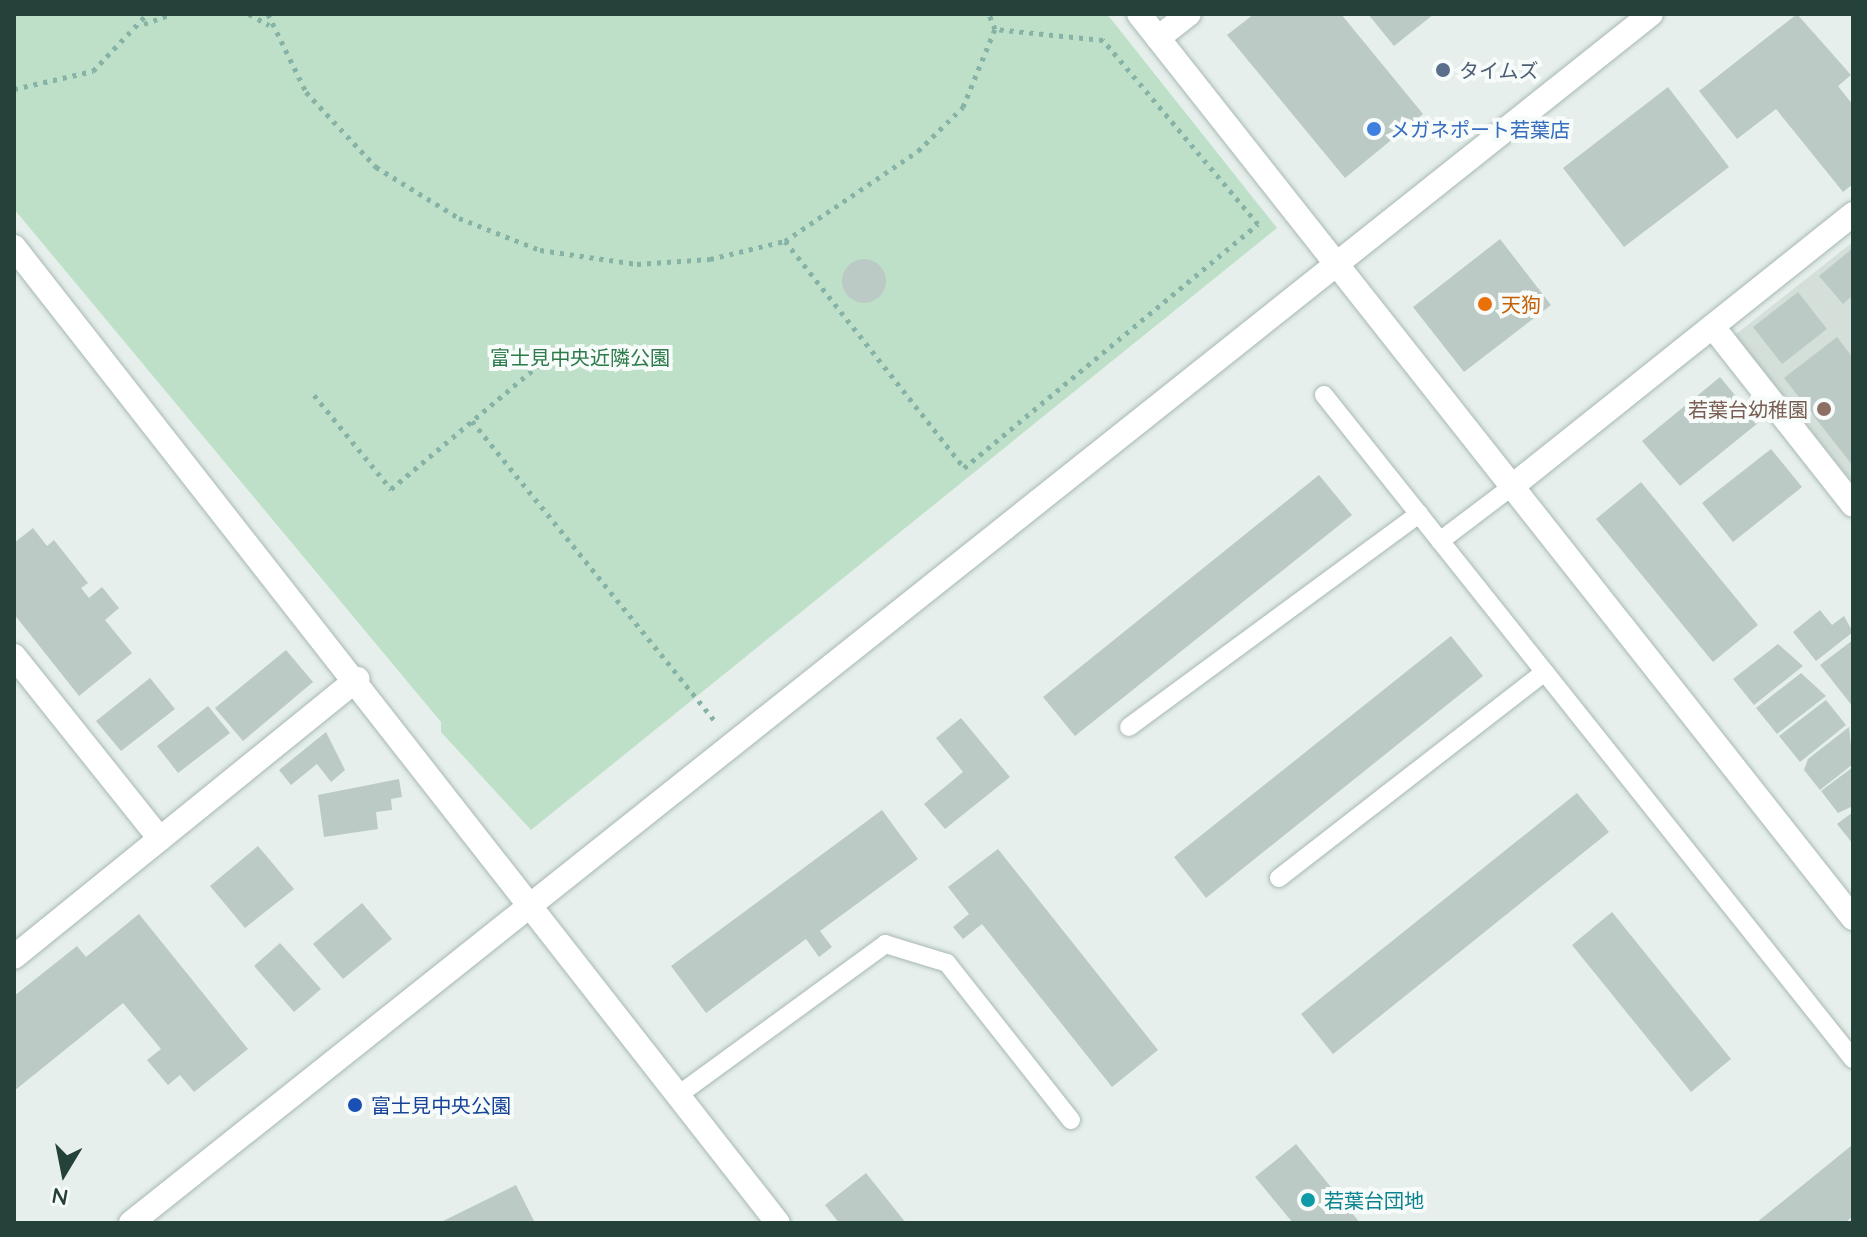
<!DOCTYPE html>
<meta charset="utf-8">
<style>
body{margin:0}
#map{position:relative;width:1867px;height:1237px;overflow:hidden;background:#e6efeb;font-family:Quicksand,"Noto Sans JP",sans-serif}
div>[style]{position:absolute}
.built>*{inset:0;background:#d4dfda}
.green>*{inset:0;background:#bfe0c8}
.building>*{inset:0;background:#bbcac4}
.round{border-radius:50%}
.path>*{height:5px;margin-top:-2.5px;transform-origin:0;background:repeating-linear-gradient(90deg,#86b3a5 0 4px,transparent 0 10px)}
.roads{filter:drop-shadow(0 0 2px #a8b8b2) drop-shadow(0 0 2px #a8b8b2)}
.service>*{height:18px;margin:-9px;padding:0 9px;transform-origin:9px;border-radius:9px;background:#fff}
.minor>*{height:24px;margin:-12px;padding:0 12px;transform-origin:12px;border-radius:12px;background:#fff}
.tertiary>*{height:24px;margin:-12px;padding:0 12px;transform-origin:12px;border-radius:12px;background:#fff}
.dots>*{width:22px;height:22px;translate:-50% -50%;box-sizing:border-box;border:4px solid #f7fbf9;border-radius:50%}
span{translate:-50% -50%;white-space:nowrap;text-align:center;line-height:1.15;-webkit-text-stroke:8px #f7fbf9;paint-order:stroke}
.service-label{font-size:20px;color:#4e5e75}
.left{translate:0 -50%;text-align:left}
.shop-label{font-size:20px;color:#366cbe}
.food-label{font-size:20px;color:#c56008}
.park-label{font-size:20px;color:#2d7a4b}
.education-label{font-size:20px;color:#785e54}
.right{translate:-100% -50%;text-align:right}
.transit-label{font-size:20px;color:#164399}
.culture-label{font-size:20px;color:#0d838f}
.frame{position:absolute;inset:0;border:16px solid #24423a;pointer-events:none}
.north{position:absolute;left:24px;top:1133px;width:80px;height:80px;-webkit-text-stroke:6px #f7fbf9;paint-order:stroke;rotate:190deg;font-size:22px;font-weight:700;line-height:32px;text-align:center;color:#24423a}
.north::after{content:'';display:block;margin:auto;width:28px;height:36px;background:#24423a;clip-path:polygon(50% 0,100% 100%,50% 72%,0 100%)}
</style>
<div id="map">
<div class="built">
<i style="clip-path:polygon(1853px 242px,1853px 483px,1735px 335px)"></i>
</div>
<div class="green">
<i style="clip-path:polygon(16px 14px,1107px 14px,1277px 228px,531px 830px,441px 732px,441px 722px,14px 209px)"></i>
</div>
<div class="building">
<i style="clip-path:polygon(1254px 14px,1341px 14px,1423px 114px,1345px 178px,1227px 35px)"></i>
<i style="clip-path:polygon(1368px 14px,1434px 14px,1394px 46px)"></i>
<i style="clip-path:polygon(1797px 14px,1851px 75px,1838px 86px,1853px 105px,1853px 184px,1843px 192px,1776px 109px,1737px 139px,1699px 91px)"></i>
<i style="clip-path:polygon(1668px 87px,1729px 167px,1624px 247px,1563px 168px)"></i>
<i style="clip-path:polygon(1500px 239px,1551px 305px,1464px 372px,1413px 307px)"></i>
<i style="clip-path:polygon(1853px 248px,1853px 295px,1843px 304px,1819px 276px)"></i>
<i class="round" style="left:842px;top:259px;width:44px;height:44px"></i>
<i style="clip-path:polygon(1798px 292px,1827px 329px,1782px 364px,1753px 327px)"></i>
<i style="clip-path:polygon(1837px 337px,1853px 358px,1853px 466px,1784px 378px)"></i>
<i style="clip-path:polygon(1720px 377px,1758px 423px,1680px 486px,1642px 441px)"></i>
<i style="clip-path:polygon(1771px 449px,1802px 487px,1733px 542px,1702px 503px)"></i>
<i style="clip-path:polygon(1319px 475px,1352px 515px,1075px 736px,1043px 697px)"></i>
<i style="clip-path:polygon(1641px 482px,1758px 625px,1713px 662px,1596px 519px)"></i>
<i style="clip-path:polygon(33px 528px,47px 546px,54px 540px,88px 583px,81px 588px,89px 598px,102px 587px,119px 608px,105px 620px,132px 653px,79px 696px,14px 614px,14px 543px)"></i>
<i style="clip-path:polygon(1820px 610px,1832px 625px,1844px 616px,1853px 632px,1816px 661px,1793px 632px)"></i>
<i style="clip-path:polygon(1451px 636px,1483px 676px,1206px 898px,1174px 857px)"></i>
<i style="clip-path:polygon(1853px 640px,1853px 707px,1820px 665px)"></i>
<i style="clip-path:polygon(1778px 644px,1803px 666px,1754px 705px,1733px 679px)"></i>
<i style="clip-path:polygon(286px 650px,313px 682px,243px 741px,215px 708px)"></i>
<i style="clip-path:polygon(1801px 673px,1826px 696px,1777px 734px,1756px 708px)"></i>
<i style="clip-path:polygon(150px 678px,175px 709px,121px 751px,96px 721px)"></i>
<i style="clip-path:polygon(1826px 700px,1846px 725px,1800px 762px,1779px 736px)"></i>
<i style="clip-path:polygon(208px 706px,230px 733px,178px 773px,157px 746px)"></i>
<i style="clip-path:polygon(961px 718px,1010px 777px,945px 829px,924px 804px,963px 772px,936px 738px)"></i>
<i style="clip-path:polygon(1849px 727px,1853px 764px,1820px 790px,1804px 770px,1808px 759px)"></i>
<i style="clip-path:polygon(326px 732px,345px 770px,331px 782px,317px 764px,291px 785px,279px 770px)"></i>
<i style="clip-path:polygon(1853px 767px,1853px 806px,1838px 813px,1821px 791px)"></i>
<i style="clip-path:polygon(399px 779px,402px 797px,391px 799px,392px 810px,376px 812px,378px 829px,324px 837px,318px 795px)"></i>
<i style="clip-path:polygon(1577px 793px,1609px 832px,1333px 1054px,1301px 1014px)"></i>
<i style="clip-path:polygon(882px 810px,918px 859px,820px 931px,832px 947px,819px 957px,806px 939px,706px 1013px,671px 966px)"></i>
<i style="clip-path:polygon(1853px 812px,1853px 844px,1837px 824px)"></i>
<i style="clip-path:polygon(258px 846px,294px 889px,245px 928px,210px 886px)"></i>
<i style="clip-path:polygon(998px 849px,1158px 1050px,1112px 1087px,982px 924px,963px 939px,953px 927px,969px 914px,948px 887px)"></i>
<i style="clip-path:polygon(362px 903px,392px 939px,343px 979px,313px 944px)"></i>
<i style="clip-path:polygon(1612px 912px,1731px 1059px,1691px 1092px,1572px 945px)"></i>
<i style="clip-path:polygon(139px 914px,248px 1049px,194px 1092px,180px 1075px,168px 1085px,147px 1060px,161px 1049px,123px 1003px,14px 1091px,14px 996px,77px 946px,86px 957px)"></i>
<i style="clip-path:polygon(280px 943px,321px 989px,294px 1012px,254px 966px)"></i>
<i style="clip-path:polygon(1296px 1144px,1360px 1223px,1293px 1223px,1255px 1177px)"></i>
<i style="clip-path:polygon(1851px 1146px,1853px 1216px,1845px 1223px,1756px 1223px)"></i>
<i style="clip-path:polygon(866px 1173px,906px 1223px,839px 1223px,825px 1205px)"></i>
<i style="clip-path:polygon(516px 1185px,535px 1223px,439px 1223px)"></i>
</div>
<div class="path">
<i style="left:249px;top:14px;width:23px;rotate:29deg"></i>
<i style="left:268px;top:14px;width:87px;rotate:64deg"></i>
<i style="left:306px;top:92px;width:103px;rotate:47deg"></i>
<i style="left:376px;top:167px;width:97px;rotate:31.6deg"></i>
<i style="left:459px;top:218px;width:87px;rotate:21.6deg"></i>
<i style="left:540px;top:250px;width:98px;rotate:8.2deg"></i>
<i style="left:637px;top:264px;width:73px;rotate:-3.9deg"></i>
<i style="left:710px;top:259px;width:77px;rotate:-13.5deg"></i>
<i style="left:785px;top:241px;width:161px;rotate:-34.1deg"></i>
<i style="left:918px;top:151px;width:63px;rotate:-44.4deg"></i>
<i style="left:963px;top:107px;width:84px;rotate:-67.7deg"></i>
<i style="left:995px;top:29px;width:16px;rotate:-112deg"></i>
<i style="left:144px;top:24px;width:29px;rotate:-20deg"></i>
<i style="left:14px;top:89px;width:81px;rotate:-12.8deg"></i>
<i style="left:93px;top:71px;width:79px;rotate:-46.5deg"></i>
<i style="left:785px;top:241px;width:289px;rotate:51.7deg"></i>
<i style="left:964px;top:468px;width:382px;rotate:-39.7deg"></i>
<i style="left:1258px;top:224px;width:241px;rotate:-130.1deg"></i>
<i style="left:1103px;top:40px;width:109px;rotate:-174.2deg"></i>
<i style="left:314px;top:395px;width:122px;rotate:50.7deg"></i>
<i style="left:391px;top:489px;width:221px;rotate:-40deg"></i>
<i style="left:472px;top:421px;width:386px;rotate:51deg"></i>
</div>
<div class="roads">
<div class="service">
<i style="left:1324px;top:395px;width:849px;rotate:51.46deg"></i>
<i style="left:1440px;top:541px;width:88px;rotate:-37.1deg"></i>
<i style="left:1129px;top:727px;width:360px;rotate:-36.3deg"></i>
<i style="left:1279px;top:878px;width:336px;rotate:-37.8deg"></i>
<i style="left:681px;top:1093px;width:253px;rotate:-36.1deg"></i>
<i style="left:885px;top:944px;width:65px;rotate:17deg"></i>
<i style="left:947px;top:963px;width:200px;rotate:51.7deg"></i>
</div>
<div class="minor">
<i style="left:1139px;top:14px;width:1152px;rotate:51.7deg"></i>
<i style="left:1158px;top:38px;width:39px;rotate:-38deg"></i>
<i style="left:14px;top:247px;width:1239px;rotate:51.95deg"></i>
<i style="left:1713px;top:327px;width:226px;rotate:51.8deg"></i>
<i style="left:1510px;top:488px;width:439px;rotate:-38.6deg"></i>
<i style="left:14px;top:656px;width:234px;rotate:51.4deg"></i>
<i style="left:14px;top:957px;width:442px;rotate:-39deg"></i>
</div>
<div class="tertiary">
<i style="left:131px;top:1223px;width:1942px;rotate:-38.5deg"></i>
</div>
</div>
<div class="dots">
<i style="left:1443px;top:70px;background:#5c6f8a"></i>
<i style="left:1374px;top:129px;background:#3f7fe0"></i>
<i style="left:1485px;top:304px;background:#e8710a"></i>
<i style="left:1824px;top:409px;background:#8d6e63"></i>
<i style="left:355px;top:1105px;background:#1a4fb4"></i>
<i style="left:1308px;top:1200px;background:#0f9aa8"></i>
</div>
<div class="service-label">
<span class="left" style="left:1459px;top:70px">タイムズ</span>
</div>
<div class="shop-label">
<span class="left" style="left:1390px;top:129px">メガネポート若葉店</span>
</div>
<div class="food-label">
<span class="left" style="left:1501px;top:304px">天狗</span>
</div>
<div class="park-label">
<span style="left:580px;top:357px">富士見中央近隣公園</span>
</div>
<div class="education-label">
<span class="right" style="left:1808px;top:409px">若葉台幼稚園</span>
</div>
<div class="transit-label">
<span class="left" style="left:371px;top:1105px">富士見中央公園</span>
</div>
<div class="culture-label">
<span class="left" style="left:1324px;top:1200px">若葉台団地</span>
</div>
<div class="frame"></div>
<div class="north">N</div>
</div>
